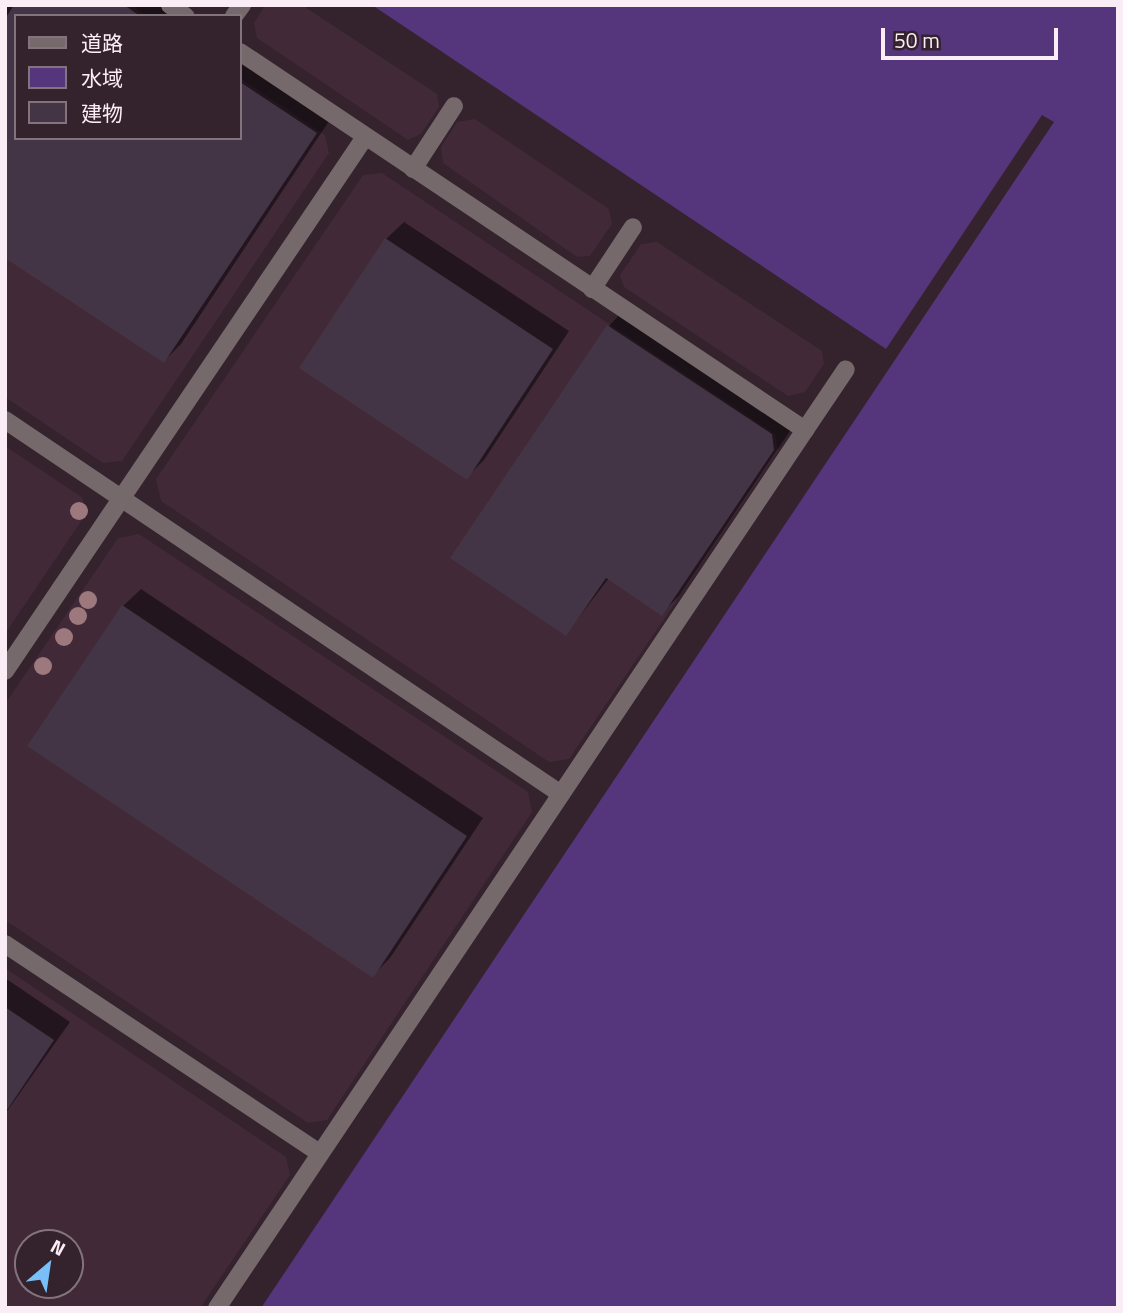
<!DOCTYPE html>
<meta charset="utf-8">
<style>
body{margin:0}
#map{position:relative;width:1123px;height:1313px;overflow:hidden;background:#34222d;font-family:"Titillium Web","Noto Sans JP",sans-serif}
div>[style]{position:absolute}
.built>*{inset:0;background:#412938}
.water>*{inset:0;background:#55357c}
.shadow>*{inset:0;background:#0007}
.building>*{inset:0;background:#433545}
.minor>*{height:18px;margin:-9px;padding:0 9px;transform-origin:9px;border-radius:9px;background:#75696c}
.tertiary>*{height:18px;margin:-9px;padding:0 9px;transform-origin:9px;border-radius:9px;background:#75696c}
.trees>*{width:18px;height:18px;margin:-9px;border-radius:50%;background:#9d797d}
span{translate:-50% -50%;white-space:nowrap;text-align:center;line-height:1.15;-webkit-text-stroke:6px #34222d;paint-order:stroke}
.frame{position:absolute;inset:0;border:7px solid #faedf5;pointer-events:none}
.legend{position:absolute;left:14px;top:14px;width:228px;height:126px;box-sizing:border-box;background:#34222d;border:2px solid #83737d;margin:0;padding:9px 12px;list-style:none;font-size:21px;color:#faedf5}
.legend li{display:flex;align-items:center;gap:14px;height:35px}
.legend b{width:35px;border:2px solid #83737d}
.north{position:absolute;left:14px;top:1229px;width:70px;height:70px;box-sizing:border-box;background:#34222d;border:2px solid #83737d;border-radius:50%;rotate:29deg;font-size:19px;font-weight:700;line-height:28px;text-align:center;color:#faedf5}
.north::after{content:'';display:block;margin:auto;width:24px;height:32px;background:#79bff8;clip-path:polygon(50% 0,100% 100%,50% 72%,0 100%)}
.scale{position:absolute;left:881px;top:28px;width:177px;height:32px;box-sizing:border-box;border:4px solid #faedf5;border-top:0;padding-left:9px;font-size:21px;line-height:24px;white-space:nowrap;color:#faedf5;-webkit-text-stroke:5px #34222d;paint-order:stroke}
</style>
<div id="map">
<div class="built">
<i style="clip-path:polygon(5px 5px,131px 5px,147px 16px,16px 16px,16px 138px,240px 138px,240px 78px,325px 135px,329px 153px,122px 461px,103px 463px,5px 397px)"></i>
<i style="clip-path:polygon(265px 5px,302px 5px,437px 94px,439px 107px,421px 134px,408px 140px,257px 38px,254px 23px)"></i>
<i style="clip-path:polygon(475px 119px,609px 209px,612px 224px,590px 256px,577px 257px,443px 163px,441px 147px,457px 122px)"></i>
<i style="clip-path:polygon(382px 173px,775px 434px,778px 451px,569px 759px,549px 762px,161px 501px,156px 479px,363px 175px)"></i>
<i style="clip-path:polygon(657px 242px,822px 351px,824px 364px,805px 392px,788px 396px,624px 287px,620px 275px,641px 244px)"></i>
<i style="clip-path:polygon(5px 446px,83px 498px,84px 517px,5px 634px)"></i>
<i style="clip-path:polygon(139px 534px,528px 792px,532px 812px,327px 1120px,308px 1123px,5px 920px,5px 704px,118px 538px)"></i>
<i style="clip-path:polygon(evenodd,5px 968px,286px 1157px,290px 1175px,200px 1308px,5px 1308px,5px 968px,28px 1243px,70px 1243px,70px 1285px,28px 1285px,28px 1243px)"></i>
</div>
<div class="water">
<i style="clip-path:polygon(372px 5px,1118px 5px,1118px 1308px,261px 1308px,1054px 122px,1042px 115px,886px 349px)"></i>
</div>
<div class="shadow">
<i style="clip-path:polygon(5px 5px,167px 5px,183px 16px,16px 16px,16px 138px,240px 138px,240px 53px,333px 115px,181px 344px,164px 361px,5px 256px)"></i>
<i style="clip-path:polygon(404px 222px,569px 331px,484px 460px,467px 477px,386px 239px)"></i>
<i style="clip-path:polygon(625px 309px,789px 417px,790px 431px,679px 596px,662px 613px,609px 578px,566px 634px,608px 327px)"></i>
<i style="clip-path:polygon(141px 589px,483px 818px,390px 958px,373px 975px,123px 606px)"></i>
<i style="clip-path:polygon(5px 978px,70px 1022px,5px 1114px)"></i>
</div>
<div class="building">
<i style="clip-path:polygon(14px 5px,124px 5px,140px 16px,16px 16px,16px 138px,240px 138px,240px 82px,317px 133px,164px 363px,5px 258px,5px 19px)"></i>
<i style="clip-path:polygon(385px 238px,553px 349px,467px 480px,299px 368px)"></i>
<i style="clip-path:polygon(607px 325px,772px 434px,774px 450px,662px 616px,606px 578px,566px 636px,450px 558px)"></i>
<i style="clip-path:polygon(122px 605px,467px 836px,373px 978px,27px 746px)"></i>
<i style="clip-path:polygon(5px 1007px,54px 1040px,5px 1113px)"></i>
</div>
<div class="minor">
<i style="left:234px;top:16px;width:14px;rotate:-54deg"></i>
<i style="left:413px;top:169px;width:75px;rotate:-56.9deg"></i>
<i style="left:592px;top:289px;width:74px;rotate:-56.5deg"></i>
<i style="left:805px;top:430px;width:73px;rotate:-56.1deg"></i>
</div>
<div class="tertiary">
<i style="left:170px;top:5px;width:19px;rotate:36deg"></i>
<i style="left:5px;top:420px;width:670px;rotate:33.93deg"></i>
<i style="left:5px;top:671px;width:644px;rotate:-56.01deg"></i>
<i style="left:5px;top:944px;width:378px;rotate:33.6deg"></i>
<i style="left:217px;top:1308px;width:1057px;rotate:-56.19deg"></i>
<i style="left:805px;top:430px;width:680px;rotate:-146.22deg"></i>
</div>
<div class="trees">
<i style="left:79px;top:511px"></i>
<i style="left:88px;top:600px"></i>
<i style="left:78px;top:616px"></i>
<i style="left:64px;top:637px"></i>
<i style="left:43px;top:666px"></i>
</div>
<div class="frame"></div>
<ul class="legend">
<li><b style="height:9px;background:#75696c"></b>道路</li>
<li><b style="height:19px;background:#55357c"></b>水域</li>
<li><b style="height:19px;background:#433545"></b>建物</li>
</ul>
<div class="north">N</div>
<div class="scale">50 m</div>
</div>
